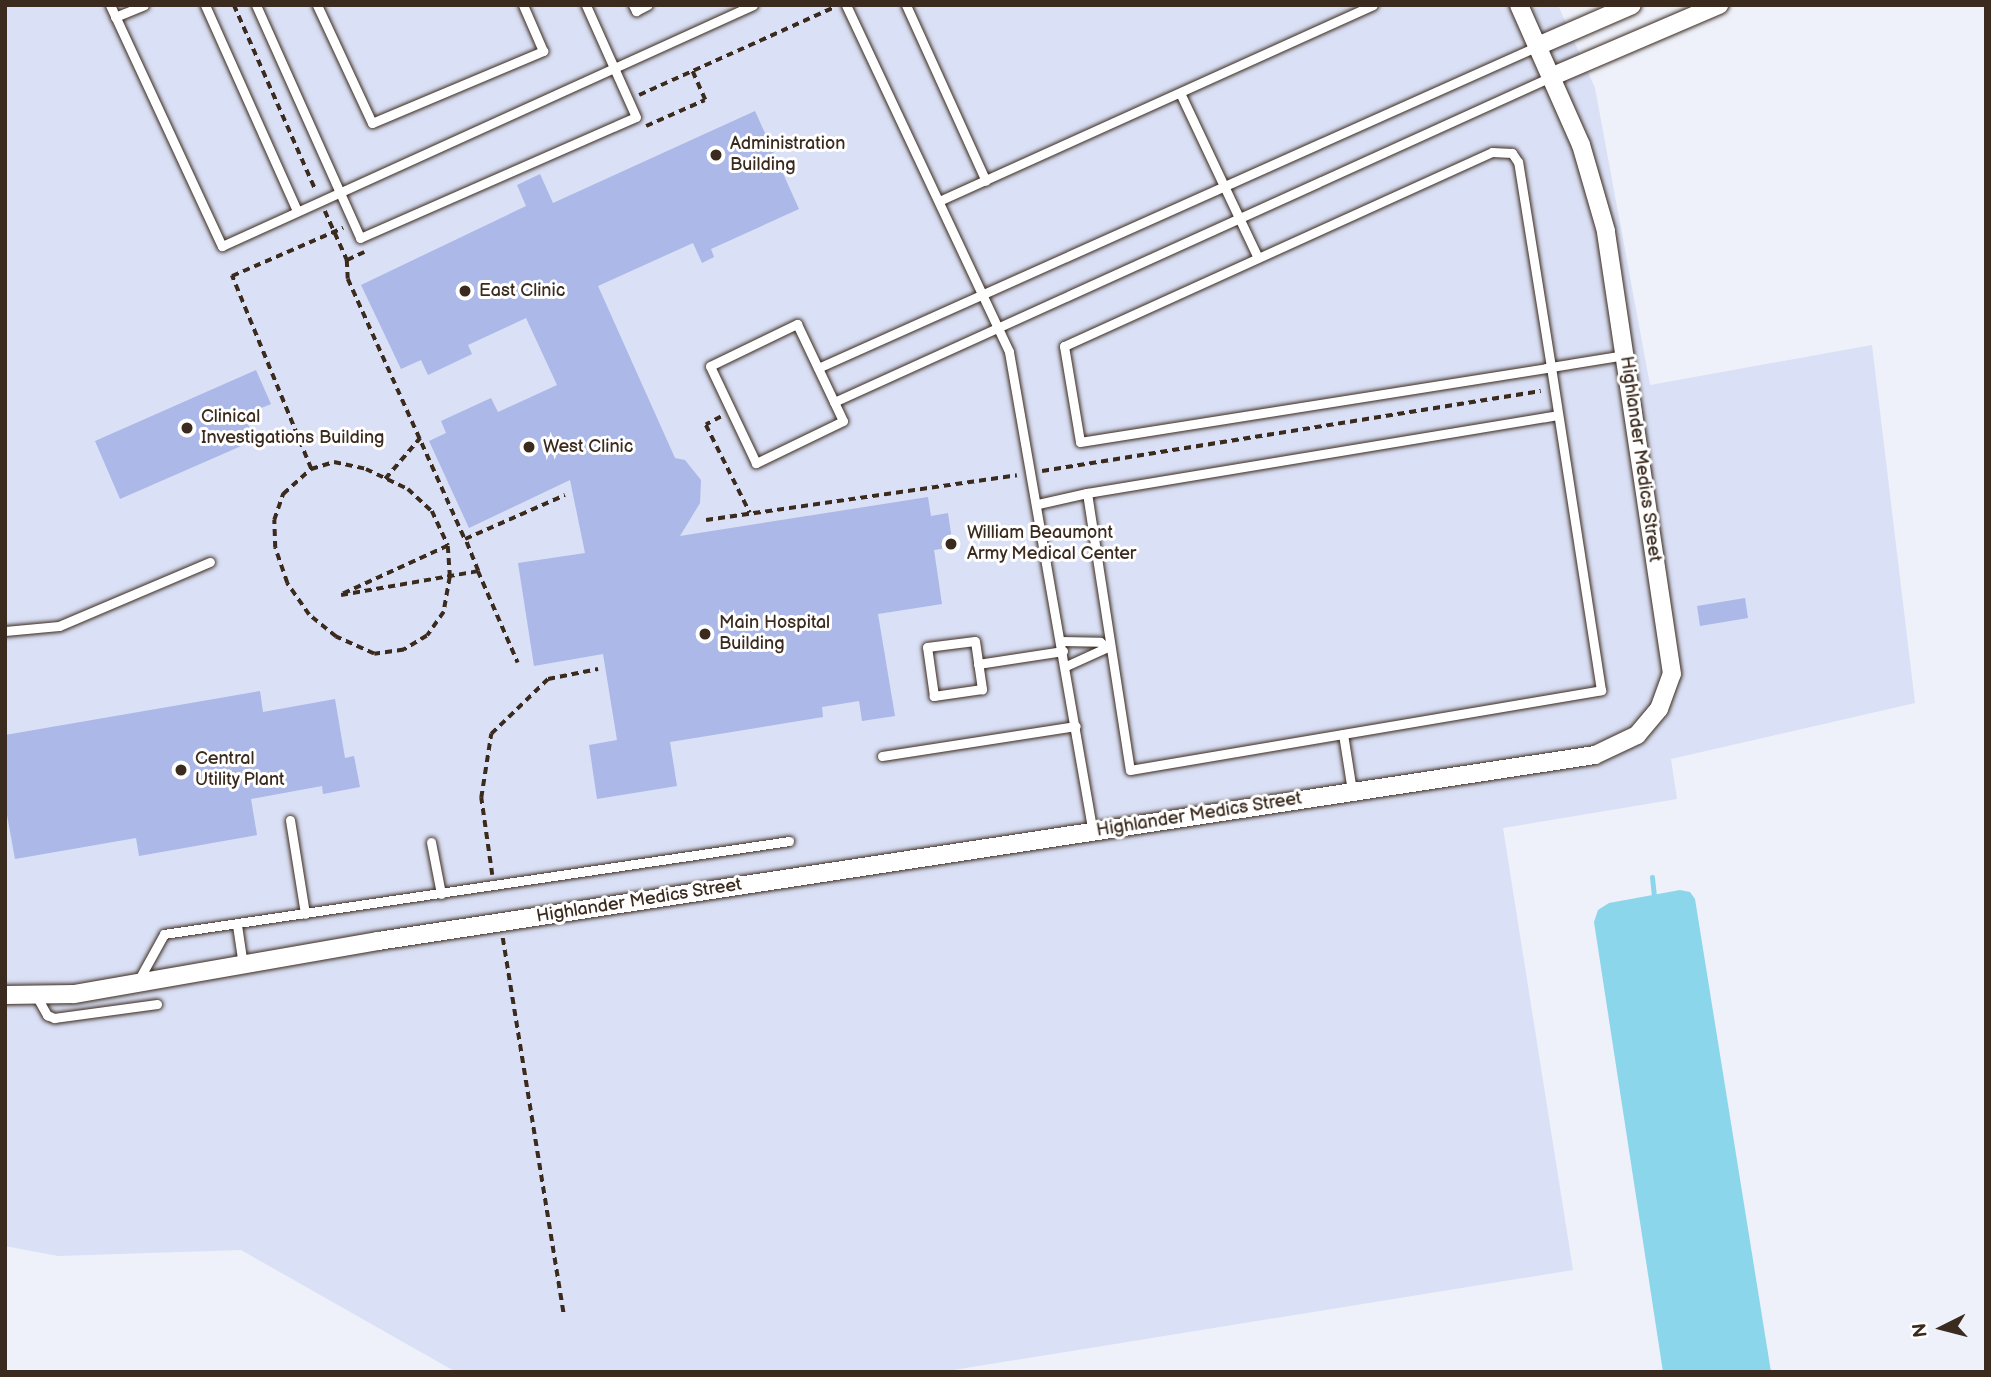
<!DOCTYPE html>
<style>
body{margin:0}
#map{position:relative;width:1991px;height:1377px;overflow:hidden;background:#eef1fa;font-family:"Balsamiq Sans",sans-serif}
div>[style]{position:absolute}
.built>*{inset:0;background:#dae0f5}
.water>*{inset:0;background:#8bd6eb}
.stream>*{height:5px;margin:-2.5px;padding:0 2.5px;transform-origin:2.5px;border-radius:2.5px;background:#8bd6eb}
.building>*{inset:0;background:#abb8e8}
.path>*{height:3.5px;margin-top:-1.75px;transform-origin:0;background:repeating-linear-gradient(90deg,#3b2a1e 0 7px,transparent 0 12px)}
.roads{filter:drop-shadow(0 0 2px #3b2a1e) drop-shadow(0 0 2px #3b2a1e)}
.service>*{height:9px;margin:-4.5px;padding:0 4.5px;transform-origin:4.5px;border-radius:4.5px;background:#fff}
.minor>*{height:18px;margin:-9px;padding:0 9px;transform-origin:9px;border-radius:9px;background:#fff}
.dots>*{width:19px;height:19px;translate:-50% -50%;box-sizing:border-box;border:4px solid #fff;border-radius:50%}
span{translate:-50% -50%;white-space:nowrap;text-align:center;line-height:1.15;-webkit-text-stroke:6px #fff;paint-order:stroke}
.poi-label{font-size:18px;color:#3b2a1e}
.left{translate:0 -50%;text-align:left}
.street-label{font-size:18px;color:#3b2a1e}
.frame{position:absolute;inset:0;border:7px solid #3b2a1e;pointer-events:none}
.north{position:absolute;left:1907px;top:1293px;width:70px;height:70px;-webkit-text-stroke:5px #fff;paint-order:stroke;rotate:264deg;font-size:19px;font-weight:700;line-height:28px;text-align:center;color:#3b2a1e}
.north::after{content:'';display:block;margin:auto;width:24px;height:32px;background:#3b2a1e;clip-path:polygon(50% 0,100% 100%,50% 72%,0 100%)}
</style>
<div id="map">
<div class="built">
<i style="clip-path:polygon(5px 5px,1558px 5px,1595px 88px,1650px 385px,1872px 345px,1915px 703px,1671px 759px,1677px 799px,1503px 828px,1573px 1270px,941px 1372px,456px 1372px,241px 1250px,58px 1256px,5px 1246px)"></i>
</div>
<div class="water">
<i style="clip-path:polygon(1680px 890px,1690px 892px,1695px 899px,1771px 1372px,1663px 1372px,1594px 922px,1598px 910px,1609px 903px)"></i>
</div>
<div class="stream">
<i style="left:1652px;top:877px;width:18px;rotate:84deg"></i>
</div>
<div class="building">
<i style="clip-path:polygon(755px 111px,799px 209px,711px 249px,714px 257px,702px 263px,693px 243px,598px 286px,675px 458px,685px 460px,701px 480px,700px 503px,680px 536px,928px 497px,931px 516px,948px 513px,953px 547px,934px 550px,942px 604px,878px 614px,895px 716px,862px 721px,859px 701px,822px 707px,823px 717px,670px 742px,677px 786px,597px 799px,589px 745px,617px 740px,603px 654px,534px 666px,518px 563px,585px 553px,570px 480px,469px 528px,429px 441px,446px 433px,441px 421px,491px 398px,498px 412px,557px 385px,526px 318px,468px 345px,472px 354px,428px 375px,421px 360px,401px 369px,361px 285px,526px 206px,517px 185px,540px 174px,553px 203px)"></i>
<i style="clip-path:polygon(256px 370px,271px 404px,244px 415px,255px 440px,120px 499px,95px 441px)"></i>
<i style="clip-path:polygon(1745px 598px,1748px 618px,1700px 626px,1697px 606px)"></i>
<i style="clip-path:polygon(260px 691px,263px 712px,335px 699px,345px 758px,354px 756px,360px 787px,323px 794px,322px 786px,251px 799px,257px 835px,139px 856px,136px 838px,15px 859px,5px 804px,5px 735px)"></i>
</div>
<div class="path">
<i style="left:234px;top:5px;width:203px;rotate:66.2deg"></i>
<i style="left:639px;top:95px;width:213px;rotate:-24.2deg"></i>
<i style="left:646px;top:126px;width:64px;rotate:-23.8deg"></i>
<i style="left:705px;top:100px;width:32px;rotate:-114deg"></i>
<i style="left:325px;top:211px;width:54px;rotate:65.8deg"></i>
<i style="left:347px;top:260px;width:19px;rotate:-25deg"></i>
<i style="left:347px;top:260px;width:19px;rotate:87deg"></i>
<i style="left:348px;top:279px;width:285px;rotate:65.8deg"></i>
<i style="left:721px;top:417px;width:17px;rotate:152deg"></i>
<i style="left:706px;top:425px;width:98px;rotate:63.4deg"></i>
<i style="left:334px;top:462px;width:33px;rotate:12deg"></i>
<i style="left:366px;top:469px;width:47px;rotate:25.5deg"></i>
<i style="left:408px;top:489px;width:33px;rotate:43deg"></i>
<i style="left:432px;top:511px;width:38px;rotate:65deg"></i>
<i style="left:448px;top:546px;width:31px;rotate:86deg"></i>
<i style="left:450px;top:577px;width:36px;rotate:100deg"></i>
<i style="left:444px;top:612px;width:29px;rotate:125deg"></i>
<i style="left:427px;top:636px;width:27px;rotate:149deg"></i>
<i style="left:404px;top:650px;width:30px;rotate:172deg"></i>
<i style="left:374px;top:654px;width:42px;rotate:-155.9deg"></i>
<i style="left:336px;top:637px;width:35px;rotate:-141deg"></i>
<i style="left:309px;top:615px;width:39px;rotate:-125deg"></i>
<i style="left:287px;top:583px;width:37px;rotate:-109deg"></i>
<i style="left:275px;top:548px;width:28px;rotate:-92deg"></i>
<i style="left:274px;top:520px;width:28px;rotate:-71deg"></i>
<i style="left:283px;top:494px;width:38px;rotate:-42deg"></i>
<i style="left:311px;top:469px;width:24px;rotate:-17deg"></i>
<i style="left:311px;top:469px;width:209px;rotate:-112.3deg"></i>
<i style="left:232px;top:276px;width:121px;rotate:-23.4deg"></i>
<i style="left:1042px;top:471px;width:505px;rotate:-9.11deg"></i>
<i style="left:385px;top:479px;width:54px;rotate:-49.5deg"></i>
<i style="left:706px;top:520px;width:314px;rotate:-8.2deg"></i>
<i style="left:448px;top:546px;width:118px;rotate:155.4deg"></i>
<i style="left:341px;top:595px;width:139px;rotate:-9.9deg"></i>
<i style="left:478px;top:571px;width:35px;rotate:-112deg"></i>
<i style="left:465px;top:539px;width:109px;rotate:-23.7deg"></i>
<i style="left:478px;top:571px;width:100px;rotate:66.5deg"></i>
<i style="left:492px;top:875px;width:78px;rotate:-98.1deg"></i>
<i style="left:481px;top:798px;width:65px;rotate:-81.1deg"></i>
<i style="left:491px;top:734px;width:79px;rotate:-44deg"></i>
<i style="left:548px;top:679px;width:51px;rotate:-11.3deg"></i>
<i style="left:503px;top:938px;width:383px;rotate:80.8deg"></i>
</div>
<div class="roads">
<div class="service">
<i style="left:110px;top:5px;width:266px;rotate:65.1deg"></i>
<i style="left:222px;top:246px;width:583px;rotate:-24.41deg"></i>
<i style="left:205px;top:5px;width:226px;rotate:65.9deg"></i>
<i style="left:256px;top:5px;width:255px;rotate:65.9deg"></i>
<i style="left:360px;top:238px;width:301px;rotate:-23.7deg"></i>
<i style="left:636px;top:117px;width:123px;rotate:-114.1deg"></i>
<i style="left:317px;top:5px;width:130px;rotate:65deg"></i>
<i style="left:372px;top:123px;width:186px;rotate:-22.8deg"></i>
<i style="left:543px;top:51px;width:50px;rotate:-113.5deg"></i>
<i style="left:633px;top:5px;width:7px;rotate:63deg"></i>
<i style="left:636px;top:11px;width:13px;rotate:-27deg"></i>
<i style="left:846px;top:5px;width:383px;rotate:64.8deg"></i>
<i style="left:1009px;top:352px;width:486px;rotate:80.1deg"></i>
<i style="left:906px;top:5px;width:193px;rotate:65.6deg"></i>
<i style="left:115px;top:17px;width:31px;rotate:-22deg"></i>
<i style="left:1181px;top:95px;width:180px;rotate:64.7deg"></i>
<i style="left:939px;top:201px;width:476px;rotate:-24.3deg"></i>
<i style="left:797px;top:324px;width:107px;rotate:64.6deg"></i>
<i style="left:843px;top:421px;width:97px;rotate:154.2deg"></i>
<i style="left:756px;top:463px;width:107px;rotate:-115.4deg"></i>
<i style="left:710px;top:366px;width:97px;rotate:-25.8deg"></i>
<i style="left:818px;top:368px;width:789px;rotate:-24.1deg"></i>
<i style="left:834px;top:402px;width:789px;rotate:-24.39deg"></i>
<i style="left:1087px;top:493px;width:477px;rotate:-9.4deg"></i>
<i style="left:1038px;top:504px;width:50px;rotate:-12.7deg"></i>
<i style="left:1087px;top:493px;width:280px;rotate:81.2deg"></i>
<i style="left:1130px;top:770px;width:478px;rotate:-9.6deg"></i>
<i style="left:1601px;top:690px;width:327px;rotate:-98.8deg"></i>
<i style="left:1551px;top:367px;width:208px;rotate:-99.1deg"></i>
<i style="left:1518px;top:162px;width:11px;rotate:-124deg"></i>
<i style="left:1512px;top:153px;width:20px;rotate:-177deg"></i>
<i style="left:1492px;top:152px;width:470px;rotate:155.6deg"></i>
<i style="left:1064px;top:346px;width:97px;rotate:80.5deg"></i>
<i style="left:1080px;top:442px;width:472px;rotate:-9deg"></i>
<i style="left:1546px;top:368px;width:5px;rotate:-11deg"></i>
<i style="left:1551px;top:367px;width:75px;rotate:-9.2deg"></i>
<i style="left:5px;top:631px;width:54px;rotate:-5.3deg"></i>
<i style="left:59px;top:626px;width:164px;rotate:-23deg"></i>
<i style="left:975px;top:641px;width:49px;rotate:81.7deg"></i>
<i style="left:982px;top:689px;width:49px;rotate:171.7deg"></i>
<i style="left:934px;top:696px;width:49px;rotate:-98.1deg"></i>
<i style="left:927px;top:647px;width:48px;rotate:-7.1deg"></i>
<i style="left:1061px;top:641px;width:39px;rotate:1deg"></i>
<i style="left:1100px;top:642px;width:8px;rotate:40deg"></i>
<i style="left:978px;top:664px;width:86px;rotate:-8.7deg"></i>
<i style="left:1066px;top:666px;width:48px;rotate:-24.4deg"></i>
<i style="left:1343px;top:734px;width:58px;rotate:81deg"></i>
<i style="left:882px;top:756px;width:196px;rotate:-8.8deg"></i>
<i style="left:290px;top:820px;width:95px;rotate:80.9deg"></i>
<i style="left:431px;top:842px;width:53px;rotate:79.1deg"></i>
<i style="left:237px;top:925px;width:40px;rotate:81.5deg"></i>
<i style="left:137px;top:983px;width:56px;rotate:-61.1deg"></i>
<i style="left:164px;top:934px;width:632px;rotate:-8.46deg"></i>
<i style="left:37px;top:997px;width:21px;rotate:61deg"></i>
<i style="left:47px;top:1015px;width:8px;rotate:23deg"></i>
<i style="left:54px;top:1018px;width:104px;rotate:-7.7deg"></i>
</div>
<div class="minor">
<i style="left:1540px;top:45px;width:100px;rotate:-23.5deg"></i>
<i style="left:1553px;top:76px;width:181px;rotate:-23.2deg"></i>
<i style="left:5px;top:995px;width:69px;rotate:-0.8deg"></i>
<i style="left:74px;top:994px;width:309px;rotate:-9.9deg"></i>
<i style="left:378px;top:941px;width:1231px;rotate:-8.69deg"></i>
<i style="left:1595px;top:755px;width:47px;rotate:-25.5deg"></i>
<i style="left:1637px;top:735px;width:34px;rotate:-50deg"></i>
<i style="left:1659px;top:709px;width:37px;rotate:-70deg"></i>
<i style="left:1672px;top:674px;width:448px;rotate:-98.5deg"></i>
<i style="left:1606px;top:231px;width:90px;rotate:-106.2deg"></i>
<i style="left:1581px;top:145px;width:153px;rotate:-113.9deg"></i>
</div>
</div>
<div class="dots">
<i style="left:716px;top:155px;background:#3b2a1e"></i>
<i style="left:465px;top:291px;background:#3b2a1e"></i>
<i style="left:187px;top:428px;background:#3b2a1e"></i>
<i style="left:529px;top:447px;background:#3b2a1e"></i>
<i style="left:951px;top:544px;background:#3b2a1e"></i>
<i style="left:705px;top:634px;background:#3b2a1e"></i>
<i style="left:181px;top:770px;background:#3b2a1e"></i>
</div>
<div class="poi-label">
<span class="left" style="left:730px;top:155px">Administration<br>Building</span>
<span class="left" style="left:479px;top:291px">East Clinic</span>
<span class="left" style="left:201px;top:428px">Clinical<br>Investigations Building</span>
<span class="left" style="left:543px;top:447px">West Clinic</span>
<span class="left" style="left:967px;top:544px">William Beaumont<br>Army Medical Center</span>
<span class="left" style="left:719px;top:634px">Main Hospital<br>Building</span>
<span class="left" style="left:195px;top:770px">Central<br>Utility Plant</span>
</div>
<div class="street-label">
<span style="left:1640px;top:459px;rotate:82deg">Highlander Medics Street</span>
<span style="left:1199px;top:815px;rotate:-9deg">Highlander Medics Street</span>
<span style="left:639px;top:901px;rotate:-9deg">Highlander Medics Street</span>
</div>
<div class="frame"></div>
<div class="north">N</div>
</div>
